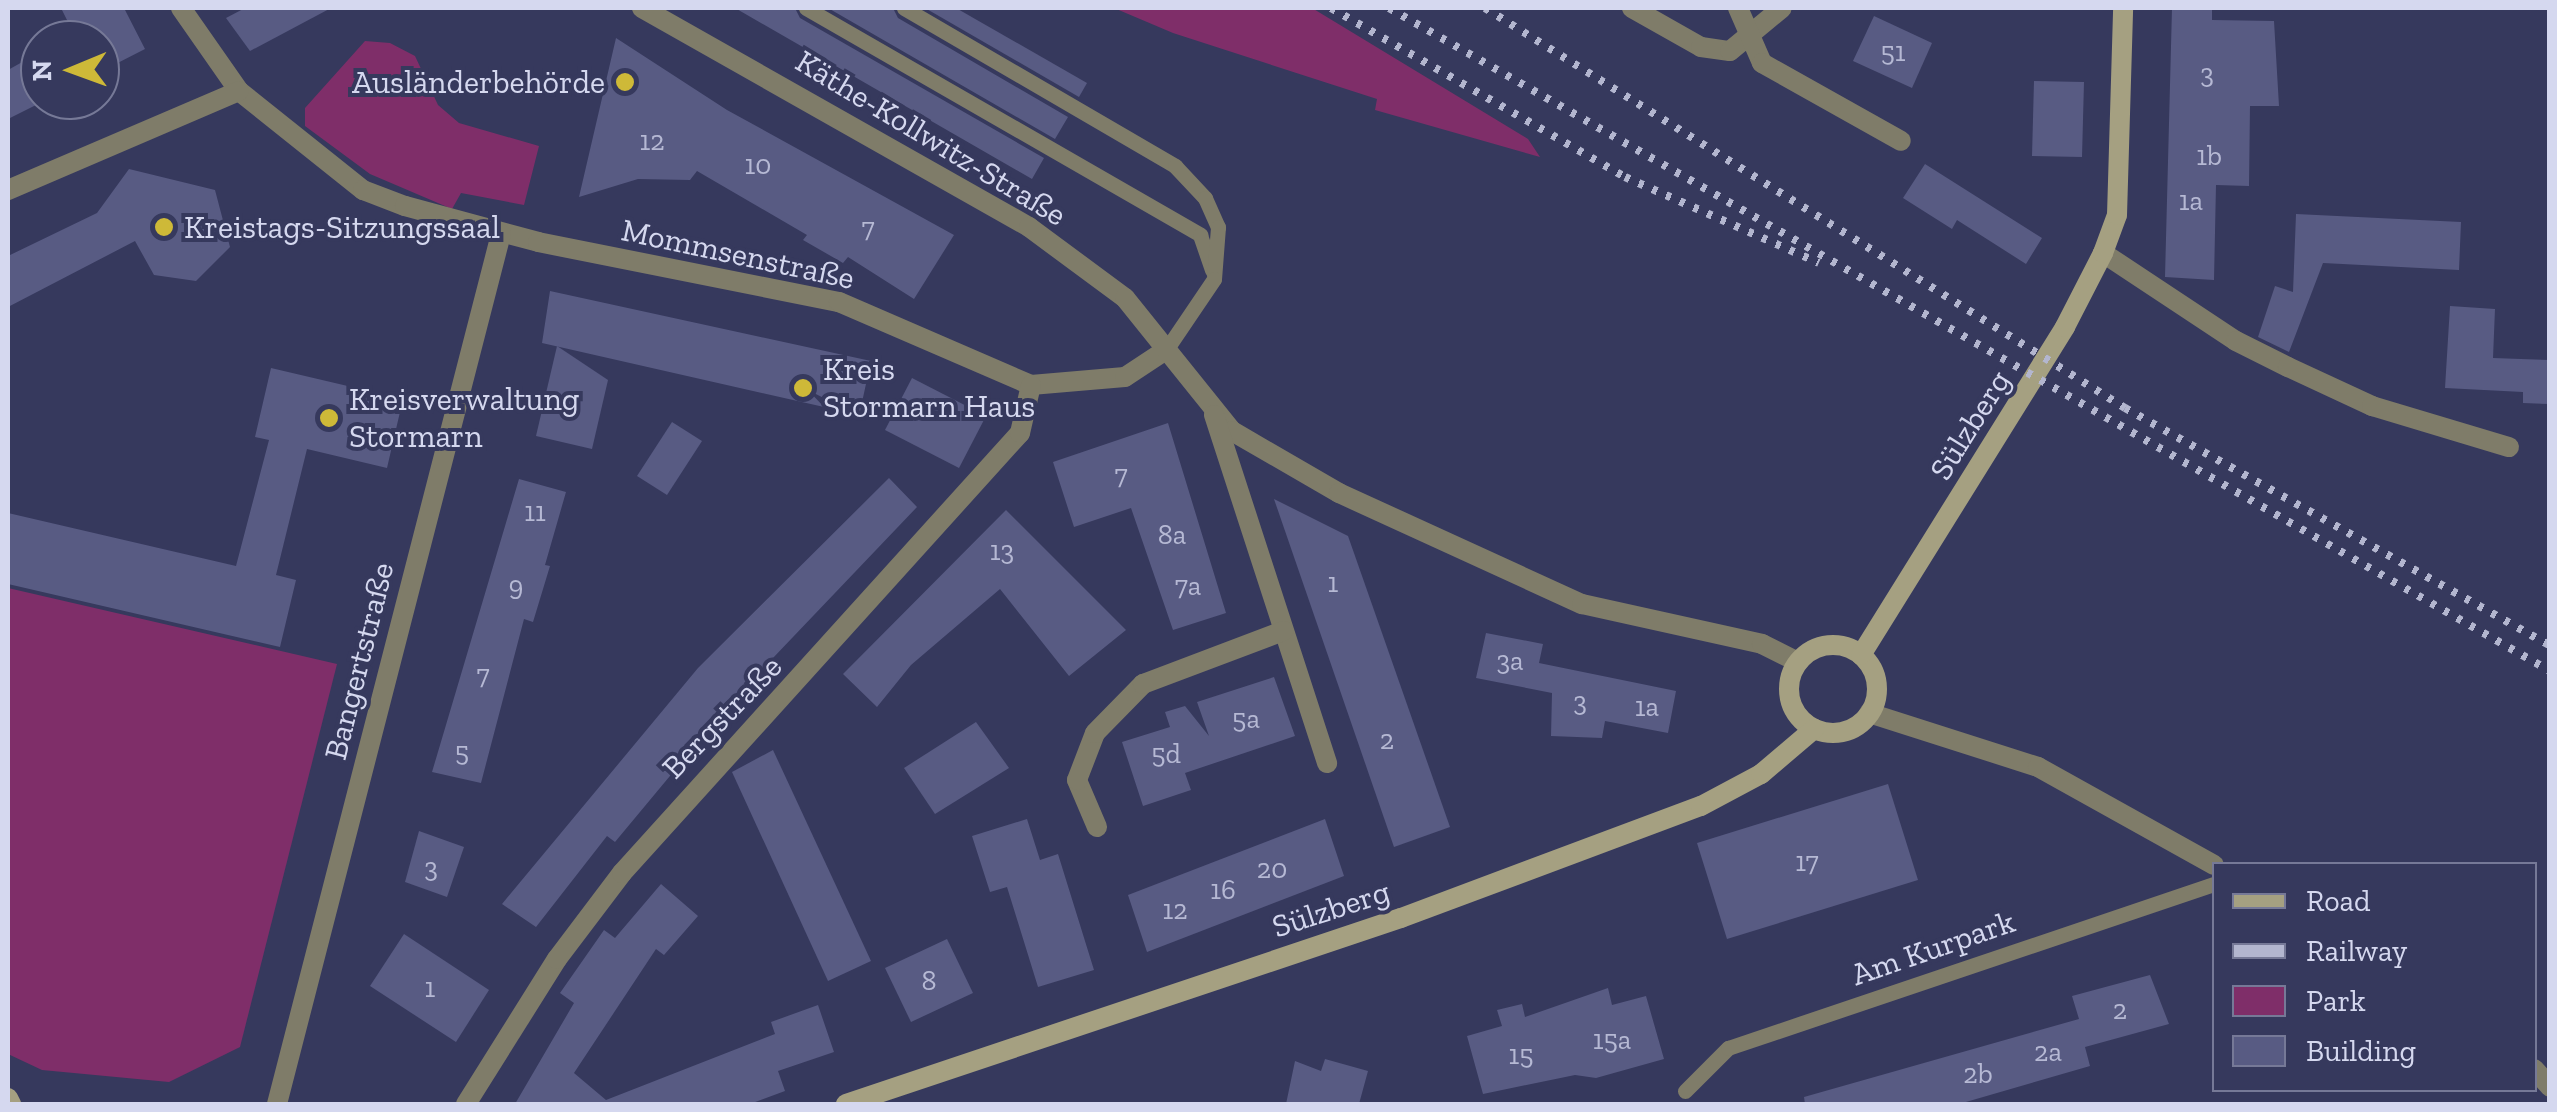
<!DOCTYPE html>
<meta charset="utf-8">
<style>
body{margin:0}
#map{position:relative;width:2557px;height:1112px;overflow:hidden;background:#36395d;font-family:"Zilla Slab",serif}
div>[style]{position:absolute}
.green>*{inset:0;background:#7f2e69}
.building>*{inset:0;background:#585b83}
.lane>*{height:15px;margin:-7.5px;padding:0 7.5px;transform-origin:7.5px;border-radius:7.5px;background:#7f7c69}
.street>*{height:20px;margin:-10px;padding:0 10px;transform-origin:10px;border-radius:10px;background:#7f7c69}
.secondary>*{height:20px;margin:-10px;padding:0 10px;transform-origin:10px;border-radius:10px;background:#a5a081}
.secondary>.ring{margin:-10px;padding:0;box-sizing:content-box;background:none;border:20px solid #a5a081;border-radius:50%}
.rail>*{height:8px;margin-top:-4px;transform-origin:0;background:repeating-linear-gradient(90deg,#b3b6cf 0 5px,transparent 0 15px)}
.dots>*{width:28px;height:28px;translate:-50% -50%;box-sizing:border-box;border:5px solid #36395d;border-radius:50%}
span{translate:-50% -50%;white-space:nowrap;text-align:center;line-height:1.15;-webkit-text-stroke:8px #36395d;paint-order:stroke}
.number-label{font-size:28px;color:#b6b9d4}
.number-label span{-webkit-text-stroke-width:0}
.poi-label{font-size:32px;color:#d5d8ef}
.right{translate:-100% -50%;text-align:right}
.left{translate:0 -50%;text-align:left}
.street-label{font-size:32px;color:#d5d8ef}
.frame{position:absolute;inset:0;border:10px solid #d5d8ef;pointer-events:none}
.legend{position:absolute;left:2212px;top:862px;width:325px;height:230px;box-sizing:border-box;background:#36395d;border:2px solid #767997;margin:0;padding:12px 18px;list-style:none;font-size:30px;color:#d5d8ef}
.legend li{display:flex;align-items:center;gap:20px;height:50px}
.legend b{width:50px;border:2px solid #767997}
.north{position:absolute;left:20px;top:20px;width:100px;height:100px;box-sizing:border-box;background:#36395d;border:2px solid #767997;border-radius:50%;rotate:269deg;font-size:28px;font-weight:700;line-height:40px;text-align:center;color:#d5d8ef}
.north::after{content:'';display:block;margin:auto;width:35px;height:45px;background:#ceb938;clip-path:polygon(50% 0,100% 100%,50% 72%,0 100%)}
</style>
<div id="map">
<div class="green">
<i style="clip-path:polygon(1114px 8px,1312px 8px,1528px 139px,1540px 157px,1375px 110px,1377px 99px,1173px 33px)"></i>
<i style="clip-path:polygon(365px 41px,390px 43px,415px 56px,438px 105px,459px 123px,539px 146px,524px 205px,461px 193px,452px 209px,370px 174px,305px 126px,305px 108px)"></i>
<i style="clip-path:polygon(8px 588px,337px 664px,240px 1047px,169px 1082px,42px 1070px,8px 1054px)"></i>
</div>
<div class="building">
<i style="clip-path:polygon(61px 8px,124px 8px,145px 49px,100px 72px,100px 40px,34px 40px,68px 22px)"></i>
<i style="clip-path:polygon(245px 8px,331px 8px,250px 51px,226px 18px)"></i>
<i style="clip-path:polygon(735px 8px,795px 8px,800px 18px,1044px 158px,1032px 179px)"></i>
<i style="clip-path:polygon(828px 8px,893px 8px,898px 18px,1068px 117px,1055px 139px)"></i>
<i style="clip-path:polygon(925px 8px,956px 8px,1087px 83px,1079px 97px)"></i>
<i style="clip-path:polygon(2172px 8px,2212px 8px,2212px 20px,2274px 21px,2279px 106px,2250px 106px,2249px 186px,2216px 185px,2214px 280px,2165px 277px)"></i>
<i style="clip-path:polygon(1874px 16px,1932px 43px,1912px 88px,1853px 61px)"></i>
<i style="clip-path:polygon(616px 38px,727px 110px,954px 235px,914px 299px,848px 257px,843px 263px,803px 240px,807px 235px,697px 171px,690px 180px,638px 179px,579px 197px)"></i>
<i style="clip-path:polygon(40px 52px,40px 103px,8px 119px,8px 70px)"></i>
<i style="clip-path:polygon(2034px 81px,2084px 82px,2082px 157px,2032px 156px)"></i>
<i style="clip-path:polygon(1925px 164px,2042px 238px,2026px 264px,1957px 220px,1952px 229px,1903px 198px)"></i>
<i style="clip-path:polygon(129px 169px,215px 190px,230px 247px,196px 281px,154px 275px,135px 241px,8px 307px,8px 256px,97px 213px)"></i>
<i style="clip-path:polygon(2296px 214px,2461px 222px,2459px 270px,2323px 263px,2289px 352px,2258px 337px,2275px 286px,2293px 292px)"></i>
<i style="clip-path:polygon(550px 291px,871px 361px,859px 416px,808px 390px,824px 407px,542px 343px)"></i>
<i style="clip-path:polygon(2450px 306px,2495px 309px,2493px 358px,2550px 360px,2550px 404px,2523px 403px,2523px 392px,2445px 388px)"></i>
<i style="clip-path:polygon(557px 346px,608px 380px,592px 449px,536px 436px)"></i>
<i style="clip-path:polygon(271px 368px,403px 399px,387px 468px,307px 449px,276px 575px,296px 580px,280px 647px,8px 584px,8px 513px,236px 566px,269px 440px,255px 437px)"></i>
<i style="clip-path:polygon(912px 378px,986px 416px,959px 468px,885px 430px)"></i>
<i style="clip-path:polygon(672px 422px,702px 441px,667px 495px,637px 476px)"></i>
<i style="clip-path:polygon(1168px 423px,1226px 613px,1173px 630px,1131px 508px,1074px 527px,1053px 462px)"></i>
<i style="clip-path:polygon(889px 478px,917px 507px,734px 699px,615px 842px,607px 836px,536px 927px,502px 904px,698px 668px)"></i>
<i style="clip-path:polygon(519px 479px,566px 492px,545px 565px,550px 566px,533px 622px,524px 619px,481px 783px,432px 772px)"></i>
<i style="clip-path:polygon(1274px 499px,1348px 536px,1450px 827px,1394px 847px)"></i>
<i style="clip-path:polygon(1006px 510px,1126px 630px,1069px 676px,1000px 589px,911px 665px,877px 707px,843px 674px)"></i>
<i style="clip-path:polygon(1486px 633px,1543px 644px,1539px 663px,1676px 691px,1668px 733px,1605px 721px,1602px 738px,1551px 736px,1552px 693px,1476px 678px)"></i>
<i style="clip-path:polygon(1274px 677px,1295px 736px,1185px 773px,1191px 790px,1143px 806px,1122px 742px,1170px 727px,1165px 712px,1185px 706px,1209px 736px,1197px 702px)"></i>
<i style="clip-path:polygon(976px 722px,1009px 768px,935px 814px,904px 768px)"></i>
<i style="clip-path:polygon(773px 750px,871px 961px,828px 981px,732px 772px)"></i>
<i style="clip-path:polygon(1888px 784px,1918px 880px,1727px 939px,1697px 843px)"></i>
<i style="clip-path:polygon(1027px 819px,1040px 860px,1058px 854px,1094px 970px,1038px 987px,1007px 887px,990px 892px,972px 836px)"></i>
<i style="clip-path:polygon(1325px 819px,1344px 876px,1147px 952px,1128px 895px)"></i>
<i style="clip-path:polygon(419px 831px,464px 847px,447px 897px,405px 882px)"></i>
<i style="clip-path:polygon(661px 884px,698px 916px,664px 955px,656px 949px,574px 1073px,606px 1100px,775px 1034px,771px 1022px,818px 1005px,834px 1052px,778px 1071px,785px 1091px,750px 1104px,515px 1104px,574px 1003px,560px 993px,604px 930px,615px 938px)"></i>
<i style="clip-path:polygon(404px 934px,489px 990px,456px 1042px,370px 986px)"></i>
<i style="clip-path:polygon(947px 939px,973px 993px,911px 1022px,885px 968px)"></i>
<i style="clip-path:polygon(2150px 975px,2169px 1024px,2085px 1047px,2090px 1066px,1959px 1104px,1805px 1104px,1804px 1097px,2079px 1019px,2072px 996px)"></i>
<i style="clip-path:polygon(1608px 988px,1612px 1005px,1646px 996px,1664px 1059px,1596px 1078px,1575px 1075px,1483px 1094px,1467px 1036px,1502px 1026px,1497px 1010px,1522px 1004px,1525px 1017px)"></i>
<i style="clip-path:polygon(1325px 1059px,1368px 1071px,1359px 1104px,1286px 1104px,1295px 1061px,1321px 1071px)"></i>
</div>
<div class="lane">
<i style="left:806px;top:8px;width:455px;rotate:29.9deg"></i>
<i style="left:1200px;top:235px;width:37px;rotate:71deg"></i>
<i style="left:904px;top:8px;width:314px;rotate:30.2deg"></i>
<i style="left:1175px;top:166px;width:44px;rotate:46.8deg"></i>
<i style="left:1205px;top:198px;width:32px;rotate:66deg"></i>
<i style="left:1218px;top:227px;width:52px;rotate:94.4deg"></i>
<i style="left:1214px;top:279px;width:86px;rotate:124.1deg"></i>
<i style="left:1685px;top:1091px;width:61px;rotate:-45deg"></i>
<i style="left:1728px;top:1048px;width:513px;rotate:-18.65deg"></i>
</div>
<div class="street">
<i style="left:181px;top:8px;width:101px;rotate:55.1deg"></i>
<i style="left:239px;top:91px;width:159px;rotate:38.6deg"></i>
<i style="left:363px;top:190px;width:45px;rotate:20.9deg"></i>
<i style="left:405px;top:206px;width:138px;rotate:15.1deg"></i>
<i style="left:538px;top:242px;width:307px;rotate:11.3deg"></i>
<i style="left:839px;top:302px;width:209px;rotate:23.4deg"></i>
<i style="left:1031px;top:385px;width:94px;rotate:-4.9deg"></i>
<i style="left:1125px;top:377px;width:49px;rotate:-33.4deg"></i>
<i style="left:642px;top:8px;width:445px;rotate:29.5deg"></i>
<i style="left:1029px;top:227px;width:119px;rotate:36.5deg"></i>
<i style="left:1125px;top:298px;width:171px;rotate:51.2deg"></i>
<i style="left:1232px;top:431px;width:124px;rotate:30.1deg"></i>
<i style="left:1339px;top:493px;width:267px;rotate:24.6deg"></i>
<i style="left:1582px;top:604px;width:184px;rotate:12.5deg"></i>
<i style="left:1762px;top:644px;width:40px;rotate:26.6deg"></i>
<i style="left:1632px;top:8px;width:79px;rotate:29.5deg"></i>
<i style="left:1701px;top:47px;width:29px;rotate:8deg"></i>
<i style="left:1730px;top:51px;width:67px;rotate:-39.6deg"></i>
<i style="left:1738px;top:8px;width:60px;rotate:66.4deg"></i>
<i style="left:1762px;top:63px;width:159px;rotate:29.3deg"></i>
<i style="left:8px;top:190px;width:251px;rotate:-23.2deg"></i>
<i style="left:2103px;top:253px;width:159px;rotate:33.5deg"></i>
<i style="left:2236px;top:341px;width:58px;rotate:26.6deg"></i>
<i style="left:2288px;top:367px;width:93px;rotate:24.9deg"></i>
<i style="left:2372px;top:406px;width:143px;rotate:16.7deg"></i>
<i style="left:1214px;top:415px;width:366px;rotate:72deg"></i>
<i style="left:1869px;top:713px;width:177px;rotate:17.7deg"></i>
<i style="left:2038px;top:767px;width:201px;rotate:29.1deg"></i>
<i style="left:1097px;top:827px;width:51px;rotate:-113.1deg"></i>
<i style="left:1077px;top:780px;width:50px;rotate:-69deg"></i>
<i style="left:1095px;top:733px;width:69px;rotate:-45.6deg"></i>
<i style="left:1143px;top:684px;width:150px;rotate:-20.7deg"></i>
<i style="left:2534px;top:1069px;width:24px;rotate:48deg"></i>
<i style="left:277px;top:1104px;width:898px;rotate:-75.56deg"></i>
<i style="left:466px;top:1104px;width:171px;rotate:-57.9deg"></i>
<i style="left:557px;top:959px;width:108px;rotate:-52.9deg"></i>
<i style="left:622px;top:873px;width:593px;rotate:-47.87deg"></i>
<i style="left:1020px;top:433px;width:49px;rotate:-77.1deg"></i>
</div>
<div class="secondary">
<i class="ring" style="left:1789px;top:645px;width:68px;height:68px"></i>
<i style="left:1861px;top:655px;width:386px;rotate:-58.1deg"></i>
<i style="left:2065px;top:327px;width:83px;rotate:-62.8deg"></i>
<i style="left:2103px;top:253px;width:40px;rotate:-69.8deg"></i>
<i style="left:2117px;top:215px;width:207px;rotate:-88.3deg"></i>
<i style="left:8px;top:1098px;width:7px;rotate:63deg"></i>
<i style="left:846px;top:1104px;width:585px;rotate:-18.53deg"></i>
<i style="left:1401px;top:918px;width:320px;rotate:-20.5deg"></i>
<i style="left:1701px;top:806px;width:68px;rotate:-28.1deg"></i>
<i style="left:1761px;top:774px;width:70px;rotate:-40.3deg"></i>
</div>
<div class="rail">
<i style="left:1331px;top:8px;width:339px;rotate:29.9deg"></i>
<i style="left:1625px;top:177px;width:212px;rotate:23.9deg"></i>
<i style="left:1389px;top:8px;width:1337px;rotate:29.73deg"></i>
<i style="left:1485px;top:8px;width:755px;rotate:32.01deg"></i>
<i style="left:2125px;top:408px;width:487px;rotate:29.2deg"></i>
</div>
<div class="dots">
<i style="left:625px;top:82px;background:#ceb938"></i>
<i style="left:164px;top:227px;background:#ceb938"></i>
<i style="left:803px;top:388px;background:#ceb938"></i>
<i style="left:329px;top:418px;background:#ceb938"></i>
</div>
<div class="number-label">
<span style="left:1893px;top:52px">51</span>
<span style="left:2207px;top:74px">3</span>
<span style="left:652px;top:141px">12</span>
<span style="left:2209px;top:156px">1b</span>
<span style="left:758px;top:165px">10</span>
<span style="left:2191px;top:201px">1a</span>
<span style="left:868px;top:228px">7</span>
<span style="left:1121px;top:475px">7</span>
<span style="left:535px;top:512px">11</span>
<span style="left:1172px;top:535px">8a</span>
<span style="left:1002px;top:551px">13</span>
<span style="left:1333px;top:583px">1</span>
<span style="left:516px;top:586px">9</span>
<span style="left:1188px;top:586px">7a</span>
<span style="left:1510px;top:661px">3a</span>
<span style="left:483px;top:675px">7</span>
<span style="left:1580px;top:702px">3</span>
<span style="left:1647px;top:707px">1a</span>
<span style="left:1246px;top:719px">5a</span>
<span style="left:1387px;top:740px">2</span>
<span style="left:462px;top:752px">5</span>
<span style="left:1166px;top:754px">5d</span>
<span style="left:1807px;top:862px">17</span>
<span style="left:431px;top:868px">3</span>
<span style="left:1272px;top:869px">20</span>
<span style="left:1223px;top:890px">16</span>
<span style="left:1175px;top:910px">12</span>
<span style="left:929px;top:981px">8</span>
<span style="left:430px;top:988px">1</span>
<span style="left:2120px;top:1010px">2</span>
<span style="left:1612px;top:1040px">15a</span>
<span style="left:2048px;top:1052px">2a</span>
<span style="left:1521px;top:1055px">15</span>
<span style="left:1978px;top:1074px">2b</span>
</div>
<div class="poi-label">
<span class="right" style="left:605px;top:82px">Ausländerbehörde</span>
<span class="left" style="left:184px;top:227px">Kreistags-Sitzungssaal</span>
<span class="left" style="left:823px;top:388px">Kreis<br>Stormarn Haus</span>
<span class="left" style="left:349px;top:418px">Kreisverwaltung<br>Stormarn</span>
</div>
<div class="street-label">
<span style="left:931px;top:138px;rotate:31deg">Käthe-Kollwitz-Straße</span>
<span style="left:738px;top:254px;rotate:12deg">Mommsenstraße</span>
<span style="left:1970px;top:425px;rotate:-58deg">Sülzberg</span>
<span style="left:359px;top:661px;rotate:-76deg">Bangertstraße</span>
<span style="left:722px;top:717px;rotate:-46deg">Bergstraße</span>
<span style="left:1331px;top:909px;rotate:-18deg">Sülzberg</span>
<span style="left:1933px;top:948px;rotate:-19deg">Am Kurpark</span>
</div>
<div class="frame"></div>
<ul class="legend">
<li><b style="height:12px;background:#a5a081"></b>Road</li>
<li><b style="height:12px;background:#b3b6cf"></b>Railway</li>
<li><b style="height:28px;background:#7f2e69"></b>Park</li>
<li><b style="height:28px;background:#585b83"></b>Building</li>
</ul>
<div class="north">N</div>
</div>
